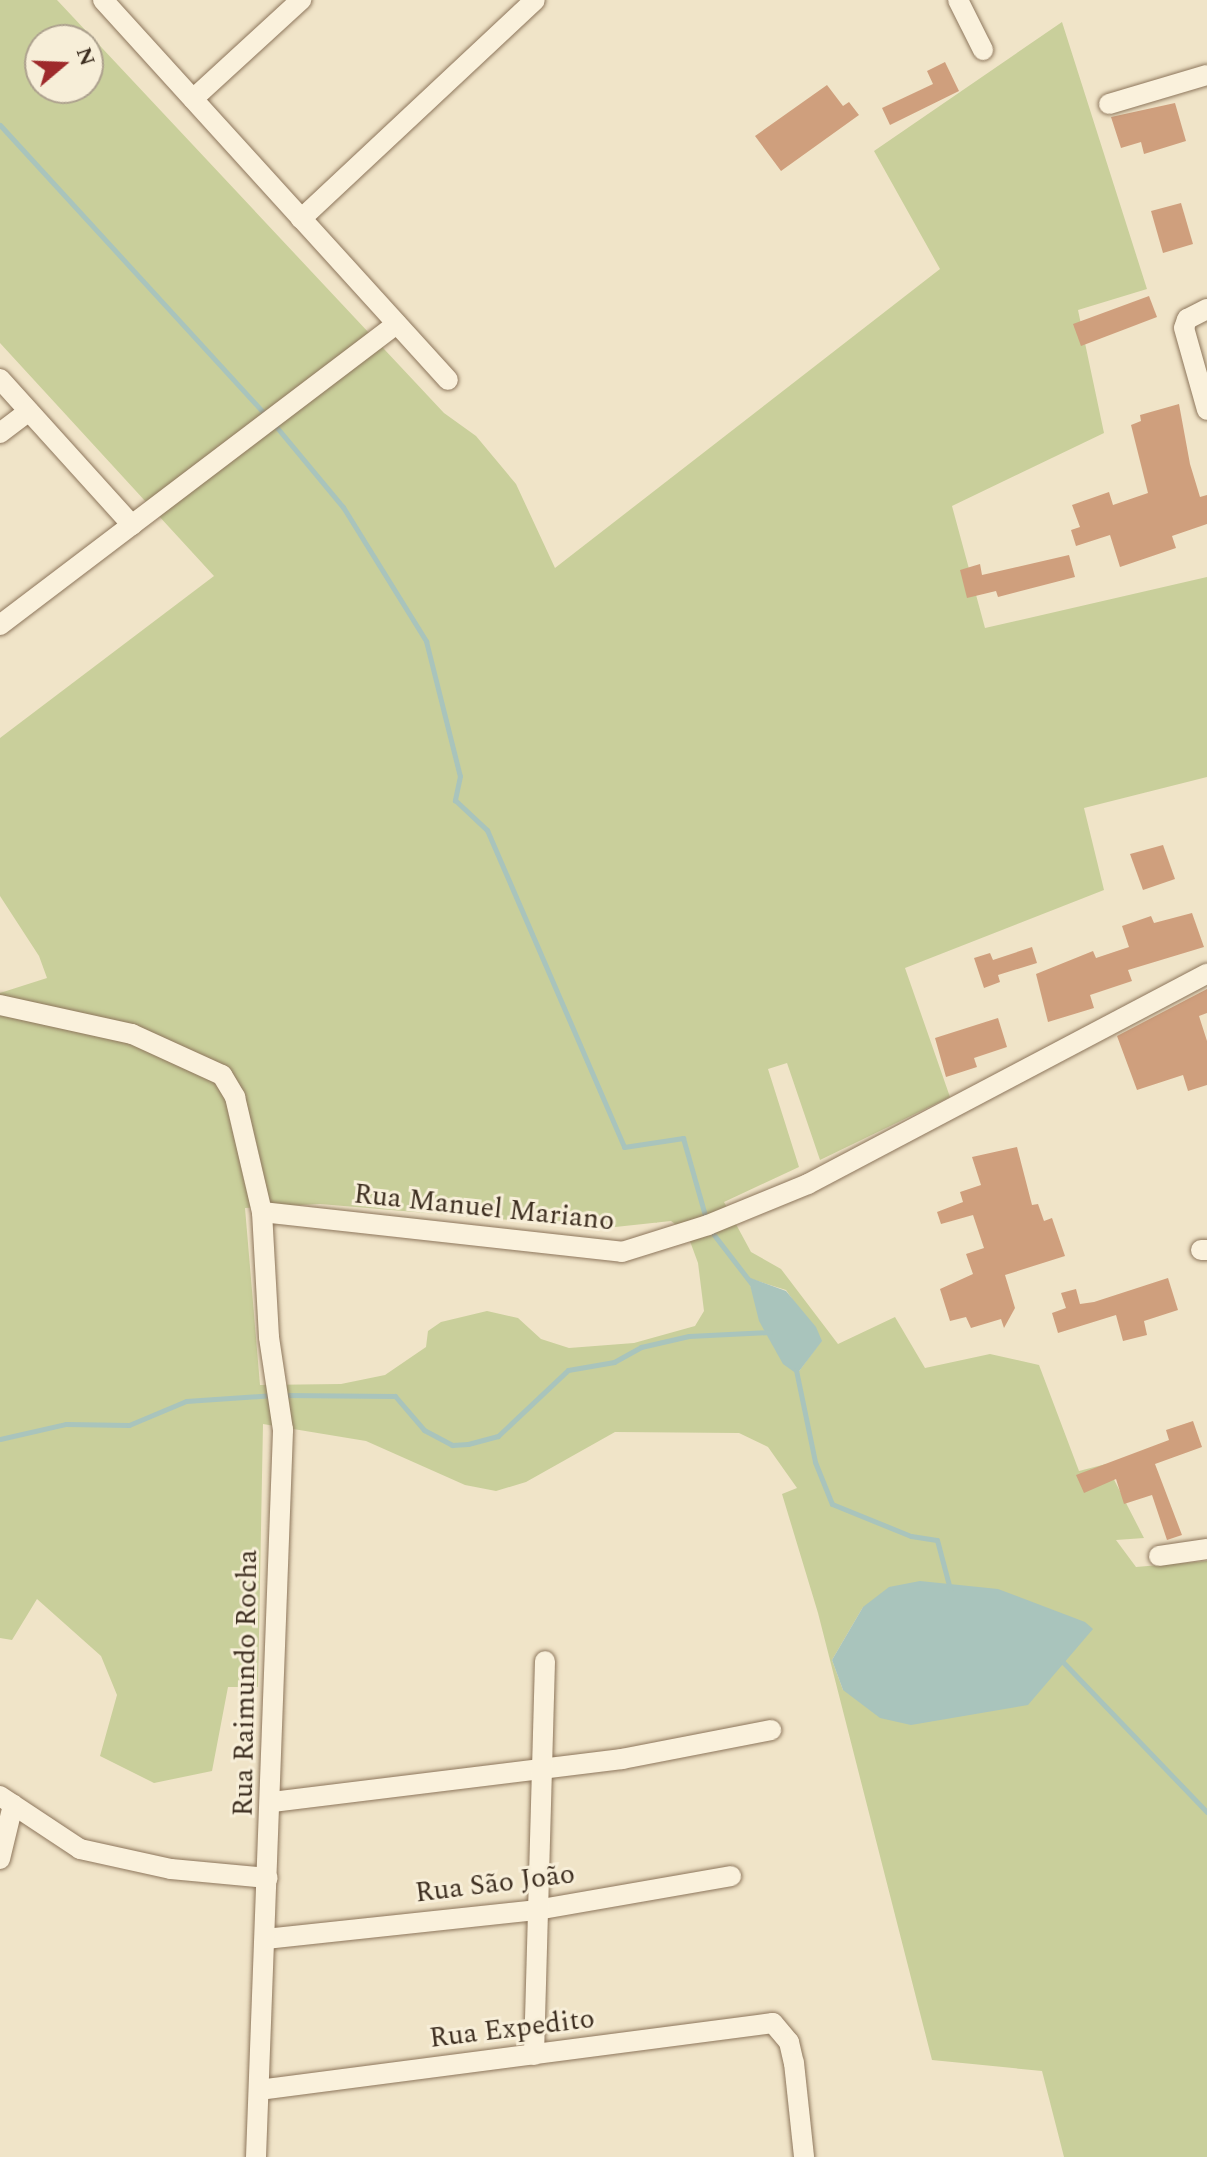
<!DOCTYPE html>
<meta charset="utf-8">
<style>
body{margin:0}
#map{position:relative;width:1207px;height:2157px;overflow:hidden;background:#f0e4c8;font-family:Spectral,serif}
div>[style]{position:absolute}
.green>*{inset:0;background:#c9cf9b}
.water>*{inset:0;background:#a9c4bc}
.stream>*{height:5px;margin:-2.5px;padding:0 2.5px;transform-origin:2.5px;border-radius:2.5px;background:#a9c4bc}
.building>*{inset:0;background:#cf9f7d}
.roads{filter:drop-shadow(0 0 2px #8d765c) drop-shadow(0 0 2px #8d765c)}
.minor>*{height:20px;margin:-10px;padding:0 10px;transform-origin:10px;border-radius:10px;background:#faf1dc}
span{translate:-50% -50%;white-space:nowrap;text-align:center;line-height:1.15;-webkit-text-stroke:6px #f7eed8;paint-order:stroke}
.street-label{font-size:28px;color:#3d2e20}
.north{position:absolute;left:24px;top:24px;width:80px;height:80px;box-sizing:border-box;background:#f7eed8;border:2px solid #ada18e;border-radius:50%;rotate:71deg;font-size:22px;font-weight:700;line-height:32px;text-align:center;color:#3d2e20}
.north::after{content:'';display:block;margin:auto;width:28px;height:36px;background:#9e2a2b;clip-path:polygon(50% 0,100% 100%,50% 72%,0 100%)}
</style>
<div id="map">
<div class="green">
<i style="clip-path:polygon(evenodd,0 0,57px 0,444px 413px,476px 436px,516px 484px,555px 568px,940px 269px,874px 151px,1062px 22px,1147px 289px,1078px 310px,1104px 433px,952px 506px,985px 628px,1207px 577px,1207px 777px,1084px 808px,1104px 890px,905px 968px,950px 1097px,820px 1160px,787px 1063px,768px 1069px,799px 1167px,724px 1202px,751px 1252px,781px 1269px,838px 1344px,895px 1317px,925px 1368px,990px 1354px,1039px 1365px,1079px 1471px,1106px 1464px,1144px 1538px,1116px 1540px,1136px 1567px,1207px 1561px,1207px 2157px,1064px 2157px,1042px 2071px,932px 2060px,818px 1613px,782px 1494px,797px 1488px,768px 1447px,739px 1433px,615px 1432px,526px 1482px,496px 1491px,465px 1485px,366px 1441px,263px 1424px,258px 1687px,228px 1687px,212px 1771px,154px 1783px,100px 1756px,117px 1695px,101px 1656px,37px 1599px,12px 1640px,0 1638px,0 993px,47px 978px,39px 956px,0 896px,0 738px,214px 576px,0 343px,0 0,40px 40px,88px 40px,88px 88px,40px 88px,40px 40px,0 0,320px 1204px,606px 1228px,671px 1221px,687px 1233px,698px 1263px,704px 1311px,695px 1326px,634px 1343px,569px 1348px,541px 1339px,518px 1318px,487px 1311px,441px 1322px,428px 1331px,426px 1347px,385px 1375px,341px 1384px,260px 1385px,245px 1208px,320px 1204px,0 0,748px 1278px,786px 1290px,821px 1341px,797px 1374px,765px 1332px,748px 1278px,0 0,863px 1607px,843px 1690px,832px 1660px,863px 1607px)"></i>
</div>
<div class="water">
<i style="clip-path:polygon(748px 1277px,786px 1291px,816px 1327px,822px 1341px,797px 1374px,783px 1364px,759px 1321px)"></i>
<i style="clip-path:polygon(920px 1581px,998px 1589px,1085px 1622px,1093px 1629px,1028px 1705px,911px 1725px,880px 1718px,843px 1690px,832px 1660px,863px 1607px,889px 1587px)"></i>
</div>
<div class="stream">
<i style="left:0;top:125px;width:395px;rotate:47.5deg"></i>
<i style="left:274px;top:424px;width:108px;rotate:50.3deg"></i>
<i style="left:343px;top:507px;width:158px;rotate:58.2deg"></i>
<i style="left:426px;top:641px;width:139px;rotate:75.9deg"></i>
<i style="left:460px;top:776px;width:25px;rotate:102deg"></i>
<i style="left:455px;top:800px;width:44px;rotate:43.2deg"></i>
<i style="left:487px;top:830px;width:345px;rotate:66.6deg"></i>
<i style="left:624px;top:1147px;width:60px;rotate:-8.7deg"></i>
<i style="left:683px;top:1138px;width:87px;rotate:74.1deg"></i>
<i style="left:711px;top:1231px;width:66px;rotate:52.4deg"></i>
<i style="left:796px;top:1370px;width:94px;rotate:78.3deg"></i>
<i style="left:815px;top:1462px;width:45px;rotate:68deg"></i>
<i style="left:832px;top:1504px;width:85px;rotate:22.1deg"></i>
<i style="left:911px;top:1536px;width:26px;rotate:9deg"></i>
<i style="left:937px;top:1540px;width:51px;rotate:75.1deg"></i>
<i style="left:284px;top:1395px;width:111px;rotate:0.5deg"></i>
<i style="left:395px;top:1396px;width:45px;rotate:49.5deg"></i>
<i style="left:424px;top:1430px;width:32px;rotate:28deg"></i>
<i style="left:452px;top:1445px;width:16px;rotate:-4deg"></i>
<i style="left:468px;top:1444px;width:31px;rotate:-15deg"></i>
<i style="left:498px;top:1436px;width:96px;rotate:-43.3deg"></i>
<i style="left:568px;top:1370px;width:47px;rotate:-9.9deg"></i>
<i style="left:614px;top:1362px;width:31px;rotate:-29deg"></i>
<i style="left:641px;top:1347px;width:49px;rotate:-12.9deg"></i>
<i style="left:689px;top:1336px;width:81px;rotate:-2.8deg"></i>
<i style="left:0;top:1439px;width:68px;rotate:-12.8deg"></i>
<i style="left:66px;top:1424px;width:63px;rotate:0.9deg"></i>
<i style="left:129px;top:1425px;width:62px;rotate:-22.8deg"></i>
<i style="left:186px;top:1401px;width:88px;rotate:-3.9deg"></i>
<i style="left:1062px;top:1661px;width:209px;rotate:46.2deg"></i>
</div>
<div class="building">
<i style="clip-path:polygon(945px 62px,959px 91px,890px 125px,882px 108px,933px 84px,927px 71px)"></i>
<i style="clip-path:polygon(827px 85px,843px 106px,849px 102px,859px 115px,781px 171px,755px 136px)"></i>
<i style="clip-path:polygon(1175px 103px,1186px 141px,1144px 154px,1141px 142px,1121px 148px,1111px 117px)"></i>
<i style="clip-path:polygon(1181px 203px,1193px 244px,1163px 253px,1151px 211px)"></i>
<i style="clip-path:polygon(1149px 296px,1157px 317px,1081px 346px,1073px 324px)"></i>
<i style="clip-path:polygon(1179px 404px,1190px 464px,1200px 497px,1207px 495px,1207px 524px,1172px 536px,1176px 548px,1120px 567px,1110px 535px,1076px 546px,1071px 530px,1080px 527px,1072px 505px,1109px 492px,1113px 505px,1148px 493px,1131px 425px,1141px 421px,1140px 415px)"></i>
<i style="clip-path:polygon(1069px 555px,1075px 577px,998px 597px,996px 591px,967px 598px,960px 570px,980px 564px,982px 575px)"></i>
<i style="clip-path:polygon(1163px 845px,1175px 879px,1143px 890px,1130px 854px)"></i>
<i style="clip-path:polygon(1192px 913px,1204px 947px,1128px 970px,1132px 981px,1090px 995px,1094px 1008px,1048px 1022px,1036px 974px,1093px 951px,1096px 958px,1129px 947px,1122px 926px,1151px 916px,1154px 923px)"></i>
<i style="clip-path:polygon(1032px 947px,1037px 963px,998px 975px,1000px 982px,984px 988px,974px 958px,990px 953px,993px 960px)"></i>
<i style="clip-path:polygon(1207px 989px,1207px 1013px,1199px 1016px,1207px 1041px,1207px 1085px,1188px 1091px,1183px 1075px,1137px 1090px,1117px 1036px)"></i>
<i style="clip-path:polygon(998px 1018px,1007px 1047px,974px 1058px,977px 1067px,946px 1077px,935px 1038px)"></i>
<i style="clip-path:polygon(1017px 1147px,1032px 1205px,1038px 1204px,1044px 1221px,1052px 1218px,1065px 1256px,1005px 1275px,1015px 1308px,1004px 1328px,1001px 1319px,971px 1328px,966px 1317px,950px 1321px,940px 1289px,973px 1274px,966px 1254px,984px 1248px,973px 1215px,941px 1224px,937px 1212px,963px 1202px,960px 1192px,981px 1185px,972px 1157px)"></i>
<i style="clip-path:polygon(1168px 1278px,1178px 1310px,1144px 1321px,1147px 1335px,1123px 1341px,1116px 1315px,1058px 1333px,1052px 1313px,1066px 1308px,1061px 1293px,1076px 1289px,1080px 1304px,1094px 1302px)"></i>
<i style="clip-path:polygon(1193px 1421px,1202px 1447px,1155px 1464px,1182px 1535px,1167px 1540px,1152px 1495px,1124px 1504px,1116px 1479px,1084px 1493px,1076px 1475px,1169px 1440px,1166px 1430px)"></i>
</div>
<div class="roads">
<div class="minor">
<i style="left:103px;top:0;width:513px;rotate:47.76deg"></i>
<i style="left:958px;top:0;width:56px;rotate:63.4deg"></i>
<i style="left:193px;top:99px;width:147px;rotate:-42.5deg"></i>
<i style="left:1109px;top:104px;width:102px;rotate:-16.5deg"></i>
<i style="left:301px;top:219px;width:320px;rotate:-43.1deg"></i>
<i style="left:1207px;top:309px;width:22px;rotate:153deg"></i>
<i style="left:1187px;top:319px;width:9px;rotate:108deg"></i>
<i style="left:1184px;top:328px;width:85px;rotate:74.3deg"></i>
<i style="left:0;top:379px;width:197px;rotate:47.9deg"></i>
<i style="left:0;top:433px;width:36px;rotate:-37deg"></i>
<i style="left:0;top:625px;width:498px;rotate:-37.2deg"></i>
<i style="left:0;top:1005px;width:135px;rotate:12.4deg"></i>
<i style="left:132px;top:1034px;width:99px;rotate:24.5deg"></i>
<i style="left:222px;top:1075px;width:26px;rotate:59deg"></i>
<i style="left:235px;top:1097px;width:118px;rotate:76.8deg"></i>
<i style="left:262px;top:1212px;width:362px;rotate:6.3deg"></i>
<i style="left:622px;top:1252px;width:90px;rotate:-17.4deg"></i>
<i style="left:708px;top:1225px;width:108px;rotate:-22.3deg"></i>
<i style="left:808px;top:1184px;width:451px;rotate:-27.8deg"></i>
<i style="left:1201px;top:1250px;width:6px"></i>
<i style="left:1159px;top:1556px;width:49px;rotate:-8.3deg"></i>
<i style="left:0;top:1796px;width:96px;rotate:33.5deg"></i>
<i style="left:80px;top:1849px;width:93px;rotate:12.4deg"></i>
<i style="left:171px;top:1869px;width:97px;rotate:5.3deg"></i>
<i style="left:272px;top:1802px;width:353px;rotate:-7deg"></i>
<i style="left:622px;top:1759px;width:152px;rotate:-11deg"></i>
<i style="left:0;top:1859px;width:56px;rotate:-76.5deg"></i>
<i style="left:266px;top:1939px;width:273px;rotate:-6.1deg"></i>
<i style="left:537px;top:1910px;width:197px;rotate:-9.9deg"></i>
<i style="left:534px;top:2055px;width:394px;rotate:-88.4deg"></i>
<i style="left:259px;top:2090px;width:518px;rotate:-7.43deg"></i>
<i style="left:773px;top:2023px;width:25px;rotate:50deg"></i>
<i style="left:789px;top:2042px;width:22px;rotate:77deg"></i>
<i style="left:794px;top:2063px;width:95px;rotate:83.9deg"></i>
<i style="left:256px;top:2157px;width:728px;rotate:-87.87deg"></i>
<i style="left:283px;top:1430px;width:94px;rotate:-98.6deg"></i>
<i style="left:269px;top:1337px;width:125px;rotate:-93.2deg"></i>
</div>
</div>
<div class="street-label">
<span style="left:484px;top:1208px;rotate:6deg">Rua Manuel Mariano</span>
<span style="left:246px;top:1683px;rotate:-89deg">Rua Raimundo Rocha</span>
<span style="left:495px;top:1884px;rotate:-7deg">Rua São João</span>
<span style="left:512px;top:2029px;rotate:-7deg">Rua Expedito</span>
</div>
<div class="north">N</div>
</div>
